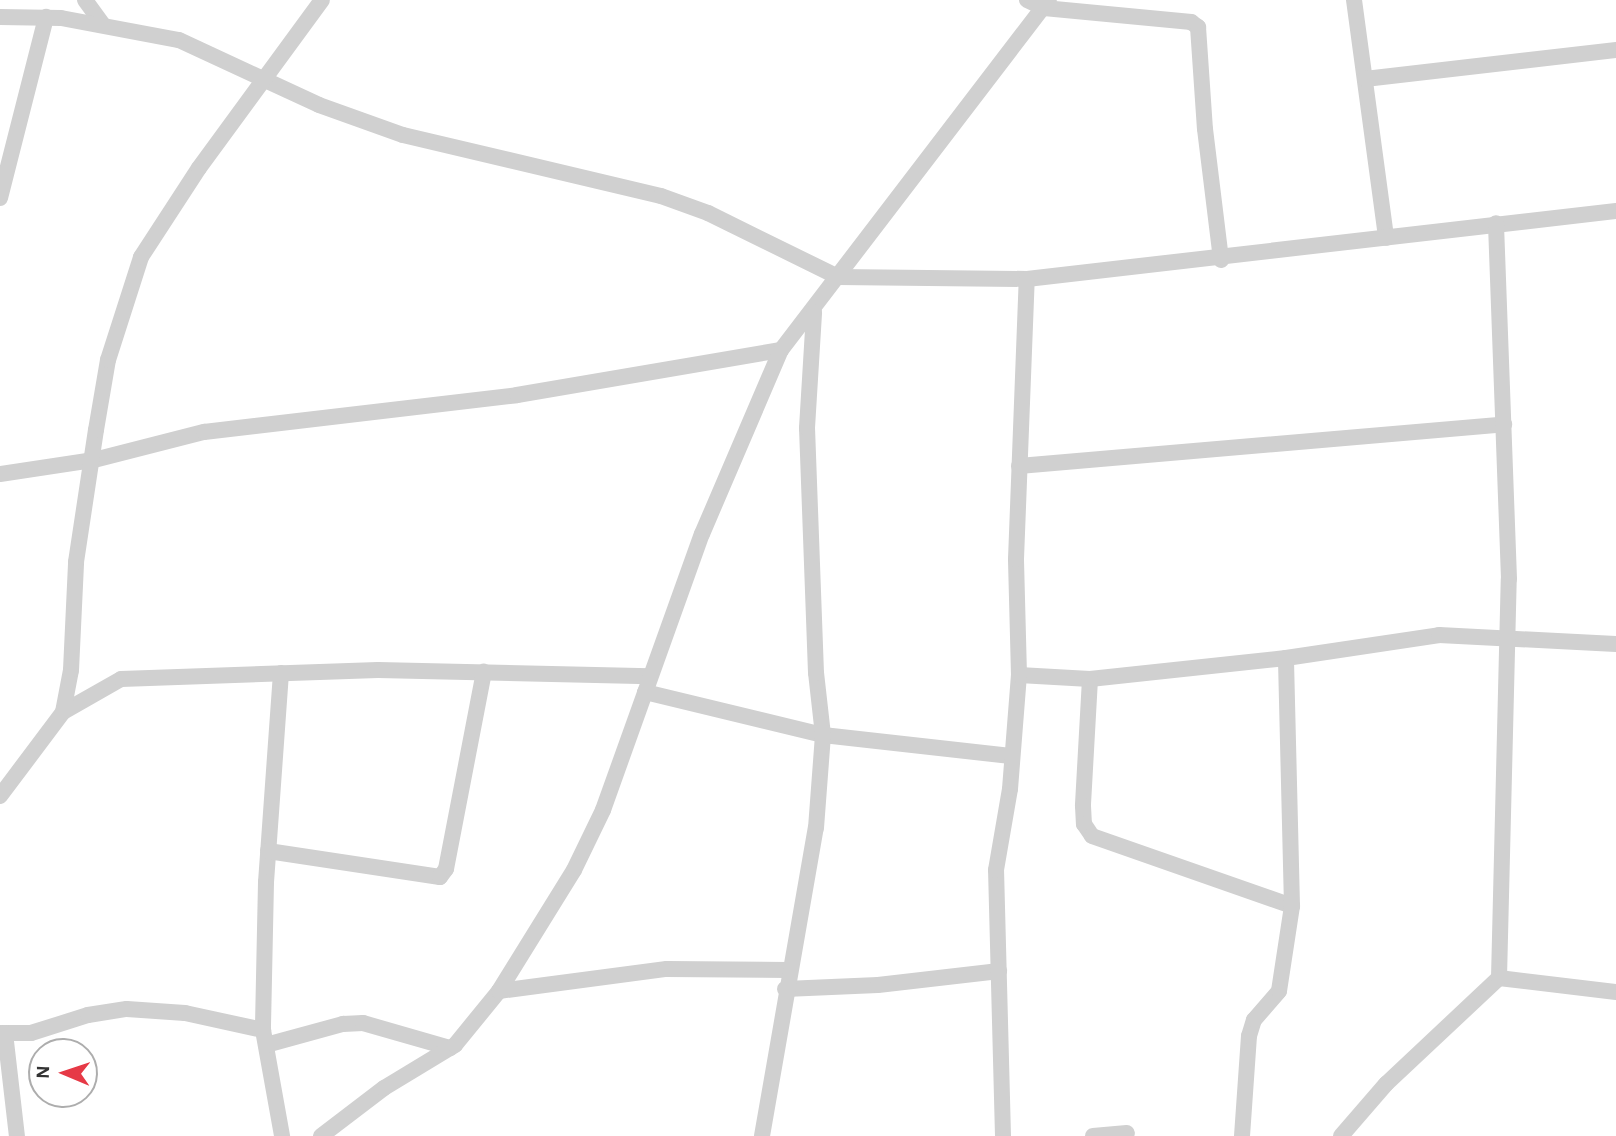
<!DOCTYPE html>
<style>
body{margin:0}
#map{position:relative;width:1616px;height:1136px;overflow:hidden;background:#fff;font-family:"Alegreya Sans",sans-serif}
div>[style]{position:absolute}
.minor>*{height:16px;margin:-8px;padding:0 8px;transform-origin:8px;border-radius:8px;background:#d0d0d0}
span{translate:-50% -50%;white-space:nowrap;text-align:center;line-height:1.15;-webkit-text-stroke:7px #fff;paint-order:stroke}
.north{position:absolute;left:28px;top:1038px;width:70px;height:70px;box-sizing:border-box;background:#fff;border:2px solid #adadad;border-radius:50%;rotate:272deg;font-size:19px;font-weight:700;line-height:28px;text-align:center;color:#333}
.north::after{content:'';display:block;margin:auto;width:24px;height:32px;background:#e63946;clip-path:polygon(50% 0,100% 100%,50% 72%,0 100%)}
</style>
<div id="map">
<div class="minor">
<i style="left:85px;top:0;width:29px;rotate:54deg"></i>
<i style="left:1027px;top:0;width:19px;rotate:25deg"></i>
<i style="left:1044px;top:8px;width:148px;rotate:5.4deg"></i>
<i style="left:1191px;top:22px;width:9px;rotate:36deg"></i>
<i style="left:1198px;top:27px;width:102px;rotate:86.1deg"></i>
<i style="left:1205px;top:129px;width:132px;rotate:83deg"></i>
<i style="left:1354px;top:0;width:240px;rotate:82.3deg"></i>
<i style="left:0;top:17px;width:61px;rotate:0.9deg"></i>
<i style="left:61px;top:18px;width:120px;rotate:10.6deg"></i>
<i style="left:179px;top:40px;width:154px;rotate:24.9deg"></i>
<i style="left:319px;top:105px;width:89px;rotate:19.7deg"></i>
<i style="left:403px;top:135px;width:265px;rotate:13.3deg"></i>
<i style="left:661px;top:196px;width:50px;rotate:19.9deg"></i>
<i style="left:708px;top:213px;width:145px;rotate:26.2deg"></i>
<i style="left:838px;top:277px;width:189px;rotate:0.6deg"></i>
<i style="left:1027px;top:279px;width:593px;rotate:-6.59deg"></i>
<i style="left:1365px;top:79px;width:253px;rotate:-6.6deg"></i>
<i style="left:0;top:198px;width:187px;rotate:-75.7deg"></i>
<i style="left:1019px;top:466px;width:487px;rotate:-4.9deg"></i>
<i style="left:0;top:474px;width:95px;rotate:-8.5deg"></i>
<i style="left:94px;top:460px;width:114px;rotate:-14.3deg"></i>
<i style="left:204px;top:432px;width:315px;rotate:-6.7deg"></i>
<i style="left:517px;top:395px;width:268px;rotate:-9.7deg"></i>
<i style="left:281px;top:673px;width:210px;rotate:94.1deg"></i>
<i style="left:266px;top:882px;width:148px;rotate:91.2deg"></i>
<i style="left:263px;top:1030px;width:108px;rotate:79.8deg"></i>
<i style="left:1019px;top:675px;width:71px;rotate:3.2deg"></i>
<i style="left:1090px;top:679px;width:197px;rotate:-6.1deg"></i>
<i style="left:1286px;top:658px;width:155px;rotate:-8.5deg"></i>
<i style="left:1439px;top:635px;width:177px;rotate:2.9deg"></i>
<i style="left:1090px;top:679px;width:127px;rotate:93.2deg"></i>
<i style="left:1083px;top:806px;width:18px;rotate:87deg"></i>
<i style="left:1084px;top:824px;width:14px;rotate:56deg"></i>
<i style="left:1092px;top:836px;width:212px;rotate:19.3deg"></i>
<i style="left:645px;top:692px;width:183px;rotate:13.6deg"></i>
<i style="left:823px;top:735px;width:189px;rotate:6.4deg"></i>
<i style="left:63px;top:712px;width:67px;rotate:-29.6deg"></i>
<i style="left:121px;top:679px;width:257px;rotate:-2deg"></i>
<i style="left:378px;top:670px;width:272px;rotate:1.3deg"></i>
<i style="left:0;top:796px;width:105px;rotate:-53.1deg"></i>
<i style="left:63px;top:712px;width:43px;rotate:-79.2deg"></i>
<i style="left:71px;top:670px;width:108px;rotate:-87.3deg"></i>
<i style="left:76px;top:562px;width:134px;rotate:-81.4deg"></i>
<i style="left:96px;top:430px;width:71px;rotate:-80.3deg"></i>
<i style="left:108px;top:360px;width:108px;rotate:-72.2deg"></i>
<i style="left:141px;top:257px;width:106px;rotate:-56.9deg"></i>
<i style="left:199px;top:168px;width:208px;rotate:-53.8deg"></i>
<i style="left:268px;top:851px;width:174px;rotate:8.6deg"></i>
<i style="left:440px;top:877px;width:10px;rotate:-53deg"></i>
<i style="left:446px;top:869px;width:201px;rotate:-79.1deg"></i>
<i style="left:1499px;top:978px;width:118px;rotate:6.8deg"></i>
<i style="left:785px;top:989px;width:93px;rotate:-2.5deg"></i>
<i style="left:878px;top:985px;width:122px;rotate:-6.6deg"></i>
<i style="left:499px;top:991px;width:169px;rotate:-7.5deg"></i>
<i style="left:667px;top:969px;width:121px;rotate:0.5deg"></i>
<i style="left:0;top:1033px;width:31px"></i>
<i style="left:31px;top:1033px;width:60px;rotate:-17.5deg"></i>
<i style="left:88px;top:1015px;width:39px;rotate:-9deg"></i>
<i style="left:127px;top:1009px;width:58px;rotate:3.9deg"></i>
<i style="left:185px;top:1013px;width:80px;rotate:12.3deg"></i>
<i style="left:5px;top:1033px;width:104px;rotate:83.4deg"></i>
<i style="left:266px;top:1045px;width:80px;rotate:-15.3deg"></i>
<i style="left:343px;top:1024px;width:20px;rotate:-3deg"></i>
<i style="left:363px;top:1023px;width:91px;rotate:16deg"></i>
<i style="left:321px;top:1136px;width:79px;rotate:-37.3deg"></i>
<i style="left:384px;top:1088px;width:83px;rotate:-31.2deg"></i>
<i style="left:455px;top:1045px;width:70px;rotate:-50.8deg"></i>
<i style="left:499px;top:991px;width:142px;rotate:-58.2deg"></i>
<i style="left:574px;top:870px;width:67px;rotate:-64.2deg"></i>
<i style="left:603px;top:810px;width:293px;rotate:-70.3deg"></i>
<i style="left:702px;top:534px;width:200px;rotate:-66.8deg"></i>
<i style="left:781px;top:350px;width:441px;rotate:-52.6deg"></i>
<i style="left:762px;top:1136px;width:313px;rotate:-80.1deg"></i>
<i style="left:816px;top:828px;width:93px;rotate:-85.7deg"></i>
<i style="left:823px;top:735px;width:62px;rotate:-96.4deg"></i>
<i style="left:816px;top:673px;width:245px;rotate:-92.1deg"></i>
<i style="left:807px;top:428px;width:116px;rotate:-86.5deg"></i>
<i style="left:1003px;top:1136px;width:266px;rotate:-91.5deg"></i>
<i style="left:996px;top:870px;width:82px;rotate:-80.2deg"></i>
<i style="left:1010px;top:789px;width:114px;rotate:-85.5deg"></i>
<i style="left:1019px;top:675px;width:116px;rotate:-91.5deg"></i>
<i style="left:1016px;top:559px;width:280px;rotate:-87.8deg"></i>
<i style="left:1093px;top:1136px;width:34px;rotate:-5deg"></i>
<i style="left:1242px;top:1136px;width:100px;rotate:-86deg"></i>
<i style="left:1249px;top:1036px;width:17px;rotate:-73deg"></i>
<i style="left:1254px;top:1020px;width:38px;rotate:-49deg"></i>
<i style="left:1279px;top:991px;width:86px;rotate:-81.3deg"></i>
<i style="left:1292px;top:906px;width:248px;rotate:-91.4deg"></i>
<i style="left:1341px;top:1136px;width:69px;rotate:-49.1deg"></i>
<i style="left:1386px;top:1084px;width:155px;rotate:-43.2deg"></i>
<i style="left:1499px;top:978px;width:399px;rotate:-88.6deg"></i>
<i style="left:1509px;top:579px;width:356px;rotate:-92.1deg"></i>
</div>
<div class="north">N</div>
</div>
